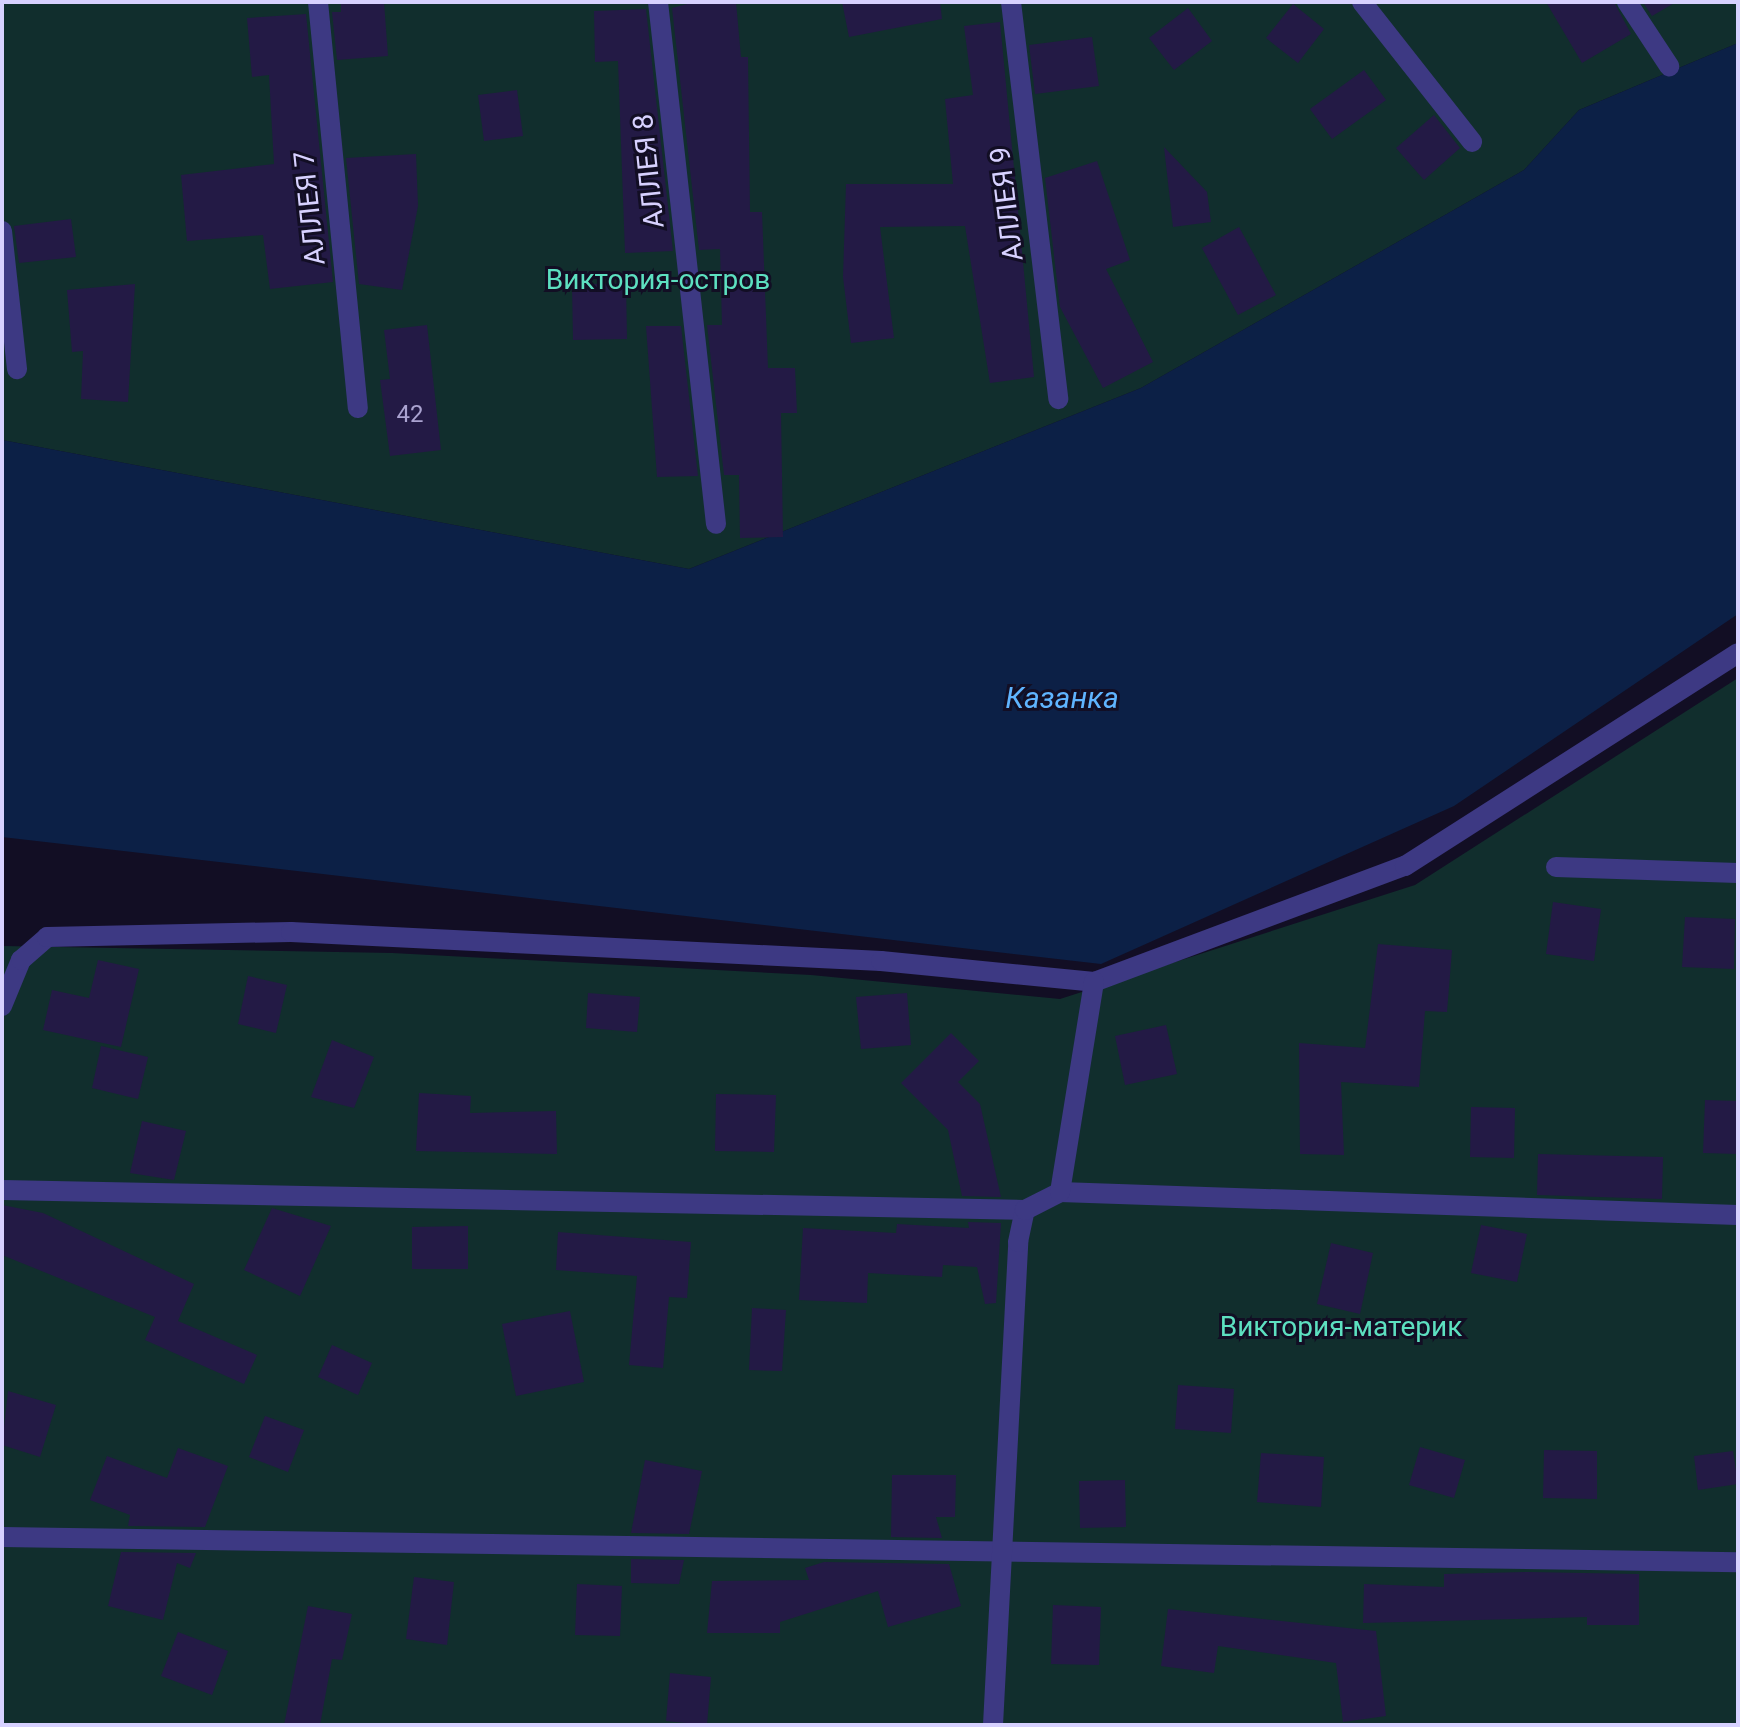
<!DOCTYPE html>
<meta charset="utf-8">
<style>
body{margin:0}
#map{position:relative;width:1740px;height:1727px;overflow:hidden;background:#120e24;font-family:Roboto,sans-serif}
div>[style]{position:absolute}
.green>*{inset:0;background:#112e2d}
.water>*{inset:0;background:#0c2046}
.building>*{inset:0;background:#231a45}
.minor>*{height:20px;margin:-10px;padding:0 10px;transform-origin:10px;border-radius:10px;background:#3d3983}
span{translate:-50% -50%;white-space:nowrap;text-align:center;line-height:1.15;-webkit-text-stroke:6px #120e24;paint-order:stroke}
.number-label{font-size:24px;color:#aaa3d0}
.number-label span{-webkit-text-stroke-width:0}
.street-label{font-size:28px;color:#d7d1ff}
.park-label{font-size:28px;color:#5de0c0}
.water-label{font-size:30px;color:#5fb4ff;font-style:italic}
.frame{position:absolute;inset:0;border:4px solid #d7d1ff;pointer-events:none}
</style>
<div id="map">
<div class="green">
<i style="clip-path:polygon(2px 2px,1738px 2px,1738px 43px,1579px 110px,1524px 170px,1141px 388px,689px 569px,2px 440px)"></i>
<i style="clip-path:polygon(1738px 678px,1738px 1725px,2px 1725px,2px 946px,392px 953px,811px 975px,1060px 999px,1415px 885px)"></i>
</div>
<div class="water">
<i style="clip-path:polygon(1738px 43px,1738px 614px,1454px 806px,1101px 964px,2px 837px,2px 440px,689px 569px,1141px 388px,1524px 170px,1579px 110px)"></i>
</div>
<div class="building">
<i style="clip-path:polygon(341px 2px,384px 2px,388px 56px,337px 60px,332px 12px,341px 12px)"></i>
<i style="clip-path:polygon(695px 2px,736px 2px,741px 57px,748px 57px,750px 212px,762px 212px,768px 368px,795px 368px,797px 413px,781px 413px,783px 537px,740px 538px,739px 475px,724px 475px,707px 325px,722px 325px,720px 249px,699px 250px,672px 8px)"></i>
<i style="clip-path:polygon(842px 2px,940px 2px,942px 19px,849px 37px)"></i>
<i style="clip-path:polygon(1546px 2px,1614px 2px,1631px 34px,1582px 63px)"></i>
<i style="clip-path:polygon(1643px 2px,1676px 2px,1652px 16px)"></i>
<i style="clip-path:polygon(1293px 4px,1324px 29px,1298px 63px,1266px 38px)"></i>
<i style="clip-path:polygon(1188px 8px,1212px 41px,1174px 70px,1149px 38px)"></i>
<i style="clip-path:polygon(646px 9px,673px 251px,625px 253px,618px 61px,595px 62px,594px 11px)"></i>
<i style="clip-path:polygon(306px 14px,333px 282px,270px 289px,263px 235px,187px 241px,181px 175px,274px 164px,269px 75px,252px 77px,247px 18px)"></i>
<i style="clip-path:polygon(1000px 22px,1034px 377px,990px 383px,965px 226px,880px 227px,894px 338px,851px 343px,843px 277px,846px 184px,953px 184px,945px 99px,973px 95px,964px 26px)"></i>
<i style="clip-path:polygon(1092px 37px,1099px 86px,1035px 94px,1029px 45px)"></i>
<i style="clip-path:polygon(1364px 70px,1386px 100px,1332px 139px,1310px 109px)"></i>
<i style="clip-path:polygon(517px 90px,523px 136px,484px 141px,478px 95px)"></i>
<i style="clip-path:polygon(1434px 115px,1460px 148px,1424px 180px,1396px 148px)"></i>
<i style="clip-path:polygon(1164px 147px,1207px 192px,1211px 222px,1173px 227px)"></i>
<i style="clip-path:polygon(416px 154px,418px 206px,402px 290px,359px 284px,346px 158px)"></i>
<i style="clip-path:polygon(1097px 161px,1130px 260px,1106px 269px,1153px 362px,1103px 388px,1060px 307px,1045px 178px)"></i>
<i style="clip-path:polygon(71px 219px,76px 257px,19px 263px,14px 226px)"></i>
<i style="clip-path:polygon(1239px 227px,1276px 295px,1238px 315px,1202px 248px)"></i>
<i style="clip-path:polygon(626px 283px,627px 339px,573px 340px,572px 285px)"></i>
<i style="clip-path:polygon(135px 284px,128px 402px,81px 399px,83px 351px,72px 352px,67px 290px)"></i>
<i style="clip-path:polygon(427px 325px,441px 450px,390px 456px,380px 380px,390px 379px,384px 330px)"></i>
<i style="clip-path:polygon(646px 326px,681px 326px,698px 476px,657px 477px)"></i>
<i style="clip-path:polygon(1553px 902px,1601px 909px,1594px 961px,1546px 954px)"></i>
<i style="clip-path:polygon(1685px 917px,1735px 919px,1734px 969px,1682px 967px)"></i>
<i style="clip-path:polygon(1378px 944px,1452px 950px,1447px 1012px,1425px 1011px,1419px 1087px,1341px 1082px,1344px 1155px,1300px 1154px,1299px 1043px,1365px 1048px)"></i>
<i style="clip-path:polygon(98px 960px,139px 969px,121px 1047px,43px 1030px,52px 990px,89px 998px)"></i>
<i style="clip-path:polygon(248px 976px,287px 985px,276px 1033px,238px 1024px)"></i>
<i style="clip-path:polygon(588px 993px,640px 997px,637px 1032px,586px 1028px)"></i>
<i style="clip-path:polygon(907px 993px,911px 1045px,861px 1049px,856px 997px)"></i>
<i style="clip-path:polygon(1166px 1025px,1177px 1074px,1125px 1085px,1115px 1036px)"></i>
<i style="clip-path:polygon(951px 1033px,979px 1061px,958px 1082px,980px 1104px,1001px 1197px,962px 1196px,948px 1130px,901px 1083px)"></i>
<i style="clip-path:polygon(332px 1040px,374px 1057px,354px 1108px,311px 1097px)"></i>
<i style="clip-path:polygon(101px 1046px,148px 1057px,138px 1099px,92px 1088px)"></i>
<i style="clip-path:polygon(419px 1093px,471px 1096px,470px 1113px,556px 1111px,557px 1154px,416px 1151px)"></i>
<i style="clip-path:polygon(716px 1094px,776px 1095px,774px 1152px,715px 1151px)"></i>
<i style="clip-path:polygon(1705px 1100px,1738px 1101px,1738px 1154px,1703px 1153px)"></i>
<i style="clip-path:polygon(1471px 1107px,1515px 1108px,1514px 1158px,1470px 1157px)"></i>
<i style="clip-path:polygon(142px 1121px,186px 1131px,174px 1180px,130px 1173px)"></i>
<i style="clip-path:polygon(1538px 1154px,1663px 1157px,1662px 1199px,1537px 1195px)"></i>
<i style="clip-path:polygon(2px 1205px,43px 1213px,194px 1284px,178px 1321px,257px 1355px,244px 1384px,145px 1340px,155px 1317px,2px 1255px)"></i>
<i style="clip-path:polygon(272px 1208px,331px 1226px,300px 1296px,244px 1270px)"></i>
<i style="clip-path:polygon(968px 1222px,1001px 1223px,996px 1303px,985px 1304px,977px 1267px,943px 1265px,942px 1277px,868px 1273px,867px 1303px,799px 1300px,803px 1228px,896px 1233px,897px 1224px,969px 1228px)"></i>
<i style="clip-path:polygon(1481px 1225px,1527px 1234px,1517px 1282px,1471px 1273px)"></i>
<i style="clip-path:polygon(468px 1226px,468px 1269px,412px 1269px,412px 1227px)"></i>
<i style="clip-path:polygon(558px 1232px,691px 1242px,687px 1298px,669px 1297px,663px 1368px,629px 1365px,637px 1276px,556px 1270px)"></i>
<i style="clip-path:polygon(1331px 1243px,1373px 1253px,1360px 1314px,1317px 1304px)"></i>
<i style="clip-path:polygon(752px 1308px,786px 1310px,782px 1371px,749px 1370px)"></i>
<i style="clip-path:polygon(570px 1311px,584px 1382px,516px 1396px,502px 1324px)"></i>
<i style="clip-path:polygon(332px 1345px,372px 1363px,358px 1395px,318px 1377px)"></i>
<i style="clip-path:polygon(1178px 1385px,1234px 1389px,1231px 1433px,1175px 1429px)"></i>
<i style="clip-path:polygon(8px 1391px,56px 1405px,40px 1457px,2px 1445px)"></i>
<i style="clip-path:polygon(265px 1416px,304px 1430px,288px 1472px,249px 1457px)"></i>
<i style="clip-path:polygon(1420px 1447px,1465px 1460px,1454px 1498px,1409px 1485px)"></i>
<i style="clip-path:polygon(178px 1448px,228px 1466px,205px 1527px,128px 1526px,130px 1515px,90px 1500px,107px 1456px,167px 1478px)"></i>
<i style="clip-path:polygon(1544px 1450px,1597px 1451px,1597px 1499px,1543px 1498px)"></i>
<i style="clip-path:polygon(1733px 1451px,1738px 1484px,1698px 1490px,1694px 1456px)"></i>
<i style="clip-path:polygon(1261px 1453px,1324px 1457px,1321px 1507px,1257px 1502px)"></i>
<i style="clip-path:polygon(645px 1460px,702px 1471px,689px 1534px,631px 1533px)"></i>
<i style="clip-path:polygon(892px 1475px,956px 1475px,955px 1517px,936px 1517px,942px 1538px,891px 1537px)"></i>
<i style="clip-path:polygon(1125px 1480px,1126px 1527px,1080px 1528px,1079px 1481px)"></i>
<i style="clip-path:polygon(121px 1552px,196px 1553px,190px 1568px,177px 1563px,163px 1620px,108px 1606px)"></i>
<i style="clip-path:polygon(631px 1559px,684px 1560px,679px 1584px,631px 1583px)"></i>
<i style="clip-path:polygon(824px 1562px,949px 1564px,961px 1606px,888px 1627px,878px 1591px,780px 1622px,780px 1633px,707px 1633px,712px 1581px,809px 1580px,805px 1568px)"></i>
<i style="clip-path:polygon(1527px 1572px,1639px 1574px,1639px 1625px,1587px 1625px,1587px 1617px,1363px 1623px,1364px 1584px,1444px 1587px,1444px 1574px)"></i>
<i style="clip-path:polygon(414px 1577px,454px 1582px,447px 1645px,406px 1639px)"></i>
<i style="clip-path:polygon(577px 1584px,622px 1586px,620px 1636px,575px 1635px)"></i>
<i style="clip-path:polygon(1053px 1605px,1101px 1607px,1099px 1665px,1051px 1664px)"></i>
<i style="clip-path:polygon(308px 1606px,352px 1614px,342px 1660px,332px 1659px,320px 1725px,284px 1725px)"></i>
<i style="clip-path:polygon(1168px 1609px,1376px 1631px,1386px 1716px,1343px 1722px,1336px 1663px,1218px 1646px,1214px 1673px,1161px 1666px)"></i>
<i style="clip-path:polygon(178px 1632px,228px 1651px,212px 1695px,161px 1676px)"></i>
<i style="clip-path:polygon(670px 1673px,711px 1677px,707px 1725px,666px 1721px)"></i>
</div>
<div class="minor">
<i style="left:318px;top:2px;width:408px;rotate:84.4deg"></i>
<i style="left:658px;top:2px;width:525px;rotate:83.66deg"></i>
<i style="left:1011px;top:2px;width:400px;rotate:83.2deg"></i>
<i style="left:1362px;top:2px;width:178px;rotate:51.8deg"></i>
<i style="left:1627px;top:2px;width:77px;rotate:56.7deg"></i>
<i style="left:2px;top:231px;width:139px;rotate:83.8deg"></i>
<i style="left:1556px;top:867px;width:182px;rotate:1.9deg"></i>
<i style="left:2px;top:1006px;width:50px;rotate:-67.6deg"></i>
<i style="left:21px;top:960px;width:35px;rotate:-41deg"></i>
<i style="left:47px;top:937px;width:244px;rotate:-1.2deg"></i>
<i style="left:291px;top:932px;width:591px;rotate:2.81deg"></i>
<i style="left:881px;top:961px;width:214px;rotate:5.6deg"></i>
<i style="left:1094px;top:982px;width:332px;rotate:-20.5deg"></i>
<i style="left:1405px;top:866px;width:395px;rotate:-32.6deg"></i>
<i style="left:2px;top:1190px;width:1023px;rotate:1.12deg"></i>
<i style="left:1060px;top:1192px;width:678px;rotate:1.94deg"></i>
<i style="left:2px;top:1537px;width:1736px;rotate:0.83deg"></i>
<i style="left:993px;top:1725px;width:484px;rotate:-87deg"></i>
<i style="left:1018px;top:1242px;width:33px;rotate:-78deg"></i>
<i style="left:1025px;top:1210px;width:39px;rotate:-27deg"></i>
<i style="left:1060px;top:1192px;width:213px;rotate:-80.8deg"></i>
</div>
<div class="number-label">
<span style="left:410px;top:415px">42</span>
</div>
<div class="street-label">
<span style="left:649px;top:171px;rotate:-96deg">АЛЛЕЯ 8</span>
<span style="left:1007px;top:204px;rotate:-97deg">АЛЛЕЯ 9</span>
<span style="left:310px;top:208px;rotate:-96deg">АЛЛЕЯ 7</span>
</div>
<div class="park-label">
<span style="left:658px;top:280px">Виктория-остров</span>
<span style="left:1341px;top:1327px">Виктория-материк</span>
</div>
<div class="water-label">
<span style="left:1062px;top:698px">Казанка</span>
</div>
<div class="frame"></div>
</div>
